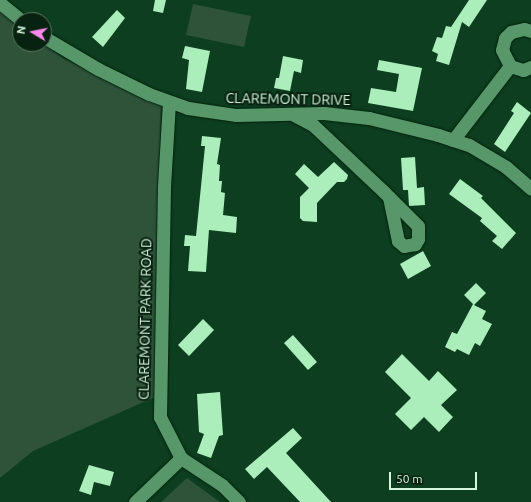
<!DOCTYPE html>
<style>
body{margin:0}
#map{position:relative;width:531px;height:502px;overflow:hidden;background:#0c3e1f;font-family:Ubuntu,sans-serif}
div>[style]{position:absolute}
.green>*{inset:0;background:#2e5339}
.building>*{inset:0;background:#abedbb}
.roads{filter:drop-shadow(0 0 1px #01230d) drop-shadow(0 0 1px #01230d)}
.minor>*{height:13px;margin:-6.5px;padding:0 6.5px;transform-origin:6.5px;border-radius:6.5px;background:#58976a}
span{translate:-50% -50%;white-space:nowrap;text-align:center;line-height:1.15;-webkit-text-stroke:4px #072210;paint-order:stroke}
.street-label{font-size:14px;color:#d6f6dd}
.north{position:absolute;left:12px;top:12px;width:40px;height:40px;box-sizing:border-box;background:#072210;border:1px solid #5a7762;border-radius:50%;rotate:280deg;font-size:11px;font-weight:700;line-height:16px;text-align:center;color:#d6f6dd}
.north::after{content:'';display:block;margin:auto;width:14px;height:18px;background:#f888ea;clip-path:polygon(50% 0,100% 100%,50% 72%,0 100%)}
.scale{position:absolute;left:389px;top:472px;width:88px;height:18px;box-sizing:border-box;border:2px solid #d6f6dd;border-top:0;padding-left:5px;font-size:12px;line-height:14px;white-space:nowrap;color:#d6f6dd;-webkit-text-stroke:3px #072210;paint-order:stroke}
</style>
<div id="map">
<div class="green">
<i style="clip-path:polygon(193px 4px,251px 16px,244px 47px,186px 35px)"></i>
<i style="clip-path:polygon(0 10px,20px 26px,20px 44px,44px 44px,64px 59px,161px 104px,155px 397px,33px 451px,0 478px)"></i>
<i style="clip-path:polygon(187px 478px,220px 502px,161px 502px)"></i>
</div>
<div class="building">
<i style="clip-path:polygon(155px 0,166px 0,163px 13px,153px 11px)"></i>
<i style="clip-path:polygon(469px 0,487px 0,469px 27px,462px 22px,449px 65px,436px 61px,438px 54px,432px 51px,437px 37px,442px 38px,446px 26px,451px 27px)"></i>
<i style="clip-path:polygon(117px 10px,125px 18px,103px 47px,92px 37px)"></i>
<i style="clip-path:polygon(185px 46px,210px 51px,202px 92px,186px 89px,189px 60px,182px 58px)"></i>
<i style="clip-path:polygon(283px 56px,303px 60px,301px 73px,294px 71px,290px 91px,274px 88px,276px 78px,279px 78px)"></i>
<i style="clip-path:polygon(379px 60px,422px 68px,413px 111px,368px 103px,371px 88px,396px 92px,399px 74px,377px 70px)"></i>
<i style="clip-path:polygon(517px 102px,531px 113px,505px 152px,494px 144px,514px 113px,511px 111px)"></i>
<i style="clip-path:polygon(202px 136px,221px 138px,217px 164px,220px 165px,219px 181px,222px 181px,221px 192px,225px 193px,223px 215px,237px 217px,236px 233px,209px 230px,206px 272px,188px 271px,190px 246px,184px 246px,185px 235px,196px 236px,205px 146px,201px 146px)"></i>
<i style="clip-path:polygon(415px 157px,417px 188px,424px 187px,425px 205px,409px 206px,408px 190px,403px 190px,401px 158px)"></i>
<i style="clip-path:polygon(334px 162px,348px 175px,347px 179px,344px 182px,337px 182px,317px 203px,317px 222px,303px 221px,300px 218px,300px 197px,309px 188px,295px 174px,304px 164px,318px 177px)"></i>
<i style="clip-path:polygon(460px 179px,483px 196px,481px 198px,516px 233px,502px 249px,492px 241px,497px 236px,480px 221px,482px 218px,449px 194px)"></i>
<i style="clip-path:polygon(423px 251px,431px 266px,408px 279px,400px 264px)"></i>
<i style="clip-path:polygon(476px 283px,486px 293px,474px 305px,486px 311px,482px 319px,492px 324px,480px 346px,475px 343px,469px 355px,457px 349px,455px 352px,445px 347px,452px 332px,457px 334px,473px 304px,464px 295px)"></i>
<i style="clip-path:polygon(203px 319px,214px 330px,189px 356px,178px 345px)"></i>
<i style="clip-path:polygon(293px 335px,317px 362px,308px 370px,284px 343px)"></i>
<i style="clip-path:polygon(402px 354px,429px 381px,438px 371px,457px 390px,441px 405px,453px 417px,439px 432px,424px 417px,411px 430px,395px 414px,411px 398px,385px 372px)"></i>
<i style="clip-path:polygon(220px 392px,223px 435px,219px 436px,211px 458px,197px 453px,204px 434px,199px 432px,197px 394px)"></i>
<i style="clip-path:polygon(293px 428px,302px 438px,286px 453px,331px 502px,300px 502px,267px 467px,254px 479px,245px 469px)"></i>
<i style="clip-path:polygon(89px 465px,114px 472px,110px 486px,94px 482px,91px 495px,79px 491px)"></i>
</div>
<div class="roads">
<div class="minor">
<i style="left:0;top:3px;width:27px;rotate:39deg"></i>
<i style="left:531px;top:31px;width:7px;rotate:-164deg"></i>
<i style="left:524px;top:29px;width:13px;rotate:167deg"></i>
<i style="left:511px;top:32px;width:8px;rotate:135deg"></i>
<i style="left:505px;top:38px;width:12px;rotate:104deg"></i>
<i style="left:502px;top:50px;width:18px;rotate:63deg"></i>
<i style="left:510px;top:66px;width:14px;rotate:17deg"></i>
<i style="left:523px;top:70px;width:9px;rotate:-21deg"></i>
<i style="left:44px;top:37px;width:63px;rotate:30.7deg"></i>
<i style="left:98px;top:69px;width:57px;rotate:26.1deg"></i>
<i style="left:149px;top:94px;width:41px;rotate:19.7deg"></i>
<i style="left:188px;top:108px;width:49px;rotate:8.3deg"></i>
<i style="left:236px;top:115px;width:88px;rotate:-1.3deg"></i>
<i style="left:324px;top:113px;width:45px;rotate:6.3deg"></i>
<i style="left:369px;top:118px;width:71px;rotate:13.8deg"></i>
<i style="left:438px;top:135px;width:33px;rotate:18deg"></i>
<i style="left:469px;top:145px;width:43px;rotate:30.7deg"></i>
<i style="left:506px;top:167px;width:33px;rotate:41deg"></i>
<i style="left:169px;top:102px;width:85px;rotate:93.4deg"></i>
<i style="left:164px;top:187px;width:230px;rotate:91deg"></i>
<i style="left:160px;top:417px;width:46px;rotate:62.9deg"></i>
<i style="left:181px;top:458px;width:49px;rotate:33.4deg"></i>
<i style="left:222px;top:485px;width:24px;rotate:45deg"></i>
<i style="left:294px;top:115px;width:21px;rotate:28deg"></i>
<i style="left:313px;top:125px;width:98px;rotate:43.3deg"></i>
<i style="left:384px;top:192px;width:48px;rotate:45deg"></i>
<i style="left:418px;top:226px;width:13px;rotate:90deg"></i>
<i style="left:418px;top:239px;width:6px;rotate:121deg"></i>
<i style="left:415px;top:244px;width:11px;rotate:170deg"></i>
<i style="left:404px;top:246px;width:8px;rotate:-140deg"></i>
<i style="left:398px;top:241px;width:45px;rotate:-101.6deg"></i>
<i style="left:453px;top:140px;width:93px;rotate:-52.4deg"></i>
<i style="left:135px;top:502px;width:64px;rotate:-43.7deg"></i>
</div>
</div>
<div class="street-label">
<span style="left:288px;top:99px;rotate:1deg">CLAREMONT DRIVE</span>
<span style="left:145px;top:319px;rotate:-89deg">CLAREMONT PARK ROAD</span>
</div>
<div class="north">N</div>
<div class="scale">50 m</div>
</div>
